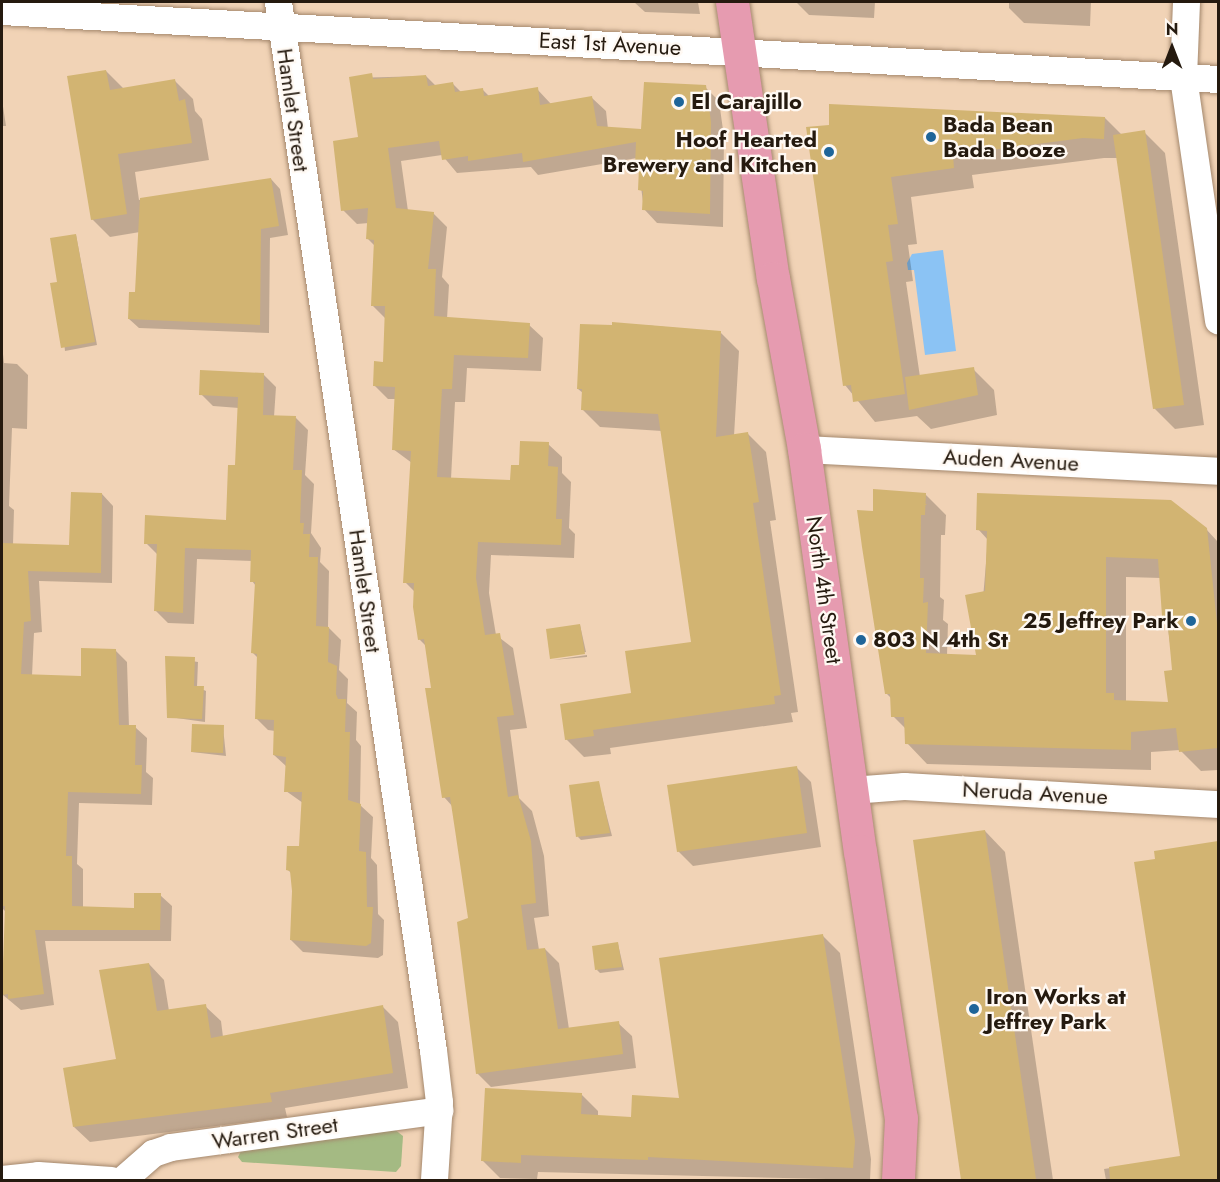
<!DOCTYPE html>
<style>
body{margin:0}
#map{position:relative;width:1220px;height:1182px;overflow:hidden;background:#f1d3b6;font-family:Jost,sans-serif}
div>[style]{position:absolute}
.green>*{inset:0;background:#a4ba83}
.water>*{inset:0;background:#8bc3f4}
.shadow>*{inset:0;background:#0003}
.building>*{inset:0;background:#d2b472}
.roads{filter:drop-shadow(0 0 2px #a4886d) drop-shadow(0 0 2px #a4886d)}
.minor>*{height:27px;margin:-13.5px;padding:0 13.5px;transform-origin:13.5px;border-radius:13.5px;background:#fff}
.primary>*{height:33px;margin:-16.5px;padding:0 16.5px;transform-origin:16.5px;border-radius:16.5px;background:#e69bb0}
.dots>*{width:16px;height:16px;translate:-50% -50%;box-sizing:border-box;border:3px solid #fff9f3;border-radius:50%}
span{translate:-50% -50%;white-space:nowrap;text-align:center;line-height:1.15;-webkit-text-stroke:4.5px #fff9f3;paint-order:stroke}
.street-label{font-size:22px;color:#251a0f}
.poi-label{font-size:22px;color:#251a0f;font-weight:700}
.left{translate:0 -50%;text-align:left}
.right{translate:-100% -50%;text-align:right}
.frame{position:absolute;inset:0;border:3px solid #251a0f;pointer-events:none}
.north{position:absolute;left:1142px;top:18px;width:60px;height:60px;-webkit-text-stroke:4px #fff9f3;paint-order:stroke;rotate:0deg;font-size:16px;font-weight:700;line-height:24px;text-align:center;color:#251a0f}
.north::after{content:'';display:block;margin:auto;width:21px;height:27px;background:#251a0f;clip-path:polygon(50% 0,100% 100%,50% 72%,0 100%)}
</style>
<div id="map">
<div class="green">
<i style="clip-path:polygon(394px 1129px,403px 1136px,401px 1166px,396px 1172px,242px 1162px,238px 1157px,241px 1151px)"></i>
</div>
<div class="water">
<i style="clip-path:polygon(943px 250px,956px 351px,925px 355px,914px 270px,908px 270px,907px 263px,912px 254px)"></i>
</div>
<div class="shadow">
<i style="clip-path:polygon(634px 2px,698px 2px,700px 14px,645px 12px)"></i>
<i style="clip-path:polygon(796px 2px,875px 2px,874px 18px,809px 15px)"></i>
<i style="clip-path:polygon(1009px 2px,1091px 2px,1090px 26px,1024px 23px,1009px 8px)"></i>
<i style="clip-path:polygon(106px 71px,124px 89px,175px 81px,193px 99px,195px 111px,202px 119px,209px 160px,135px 172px,139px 200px,271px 179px,280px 189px,288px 235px,270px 238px,269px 333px,139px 328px,129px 319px,137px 294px,140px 232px,110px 237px,92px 219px)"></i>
<i style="clip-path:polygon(426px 76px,436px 86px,453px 84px,461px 92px,482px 89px,489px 96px,537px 89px,551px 104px,592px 98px,606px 111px,608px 129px,642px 131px,705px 87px,719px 101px,724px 137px,723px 227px,657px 223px,644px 209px,637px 158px,538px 175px,531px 167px,457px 173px,442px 155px,401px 161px,408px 211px,433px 213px,447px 227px,442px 277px,449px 285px,447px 319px,529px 325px,543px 338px,541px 371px,467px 368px,465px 402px,455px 402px,451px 479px,511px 482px,521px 466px,548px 444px,562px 457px,562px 473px,571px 482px,569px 528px,575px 534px,574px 558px,491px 555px,489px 593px,496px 635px,513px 648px,527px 728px,510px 730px,519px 798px,532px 811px,544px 856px,549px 916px,534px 918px,539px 950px,545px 949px,559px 963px,569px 1029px,618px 1023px,632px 1036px,636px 1068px,491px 1087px,477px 1073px,469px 919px,453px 807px,444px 797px,427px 647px,419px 639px,415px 592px,405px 582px,412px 463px,393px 449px,396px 399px,388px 399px,374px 385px,384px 363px,386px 319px,372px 305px,375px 246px,368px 239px,369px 223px,357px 224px,343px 210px,360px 138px,351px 78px)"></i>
<i style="clip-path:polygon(2px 100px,6px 126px,2px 126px)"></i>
<i style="clip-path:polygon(1105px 118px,1122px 135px,1144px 132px,1165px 153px,1204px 425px,1175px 429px,1154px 408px,1118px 158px,1104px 158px,972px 175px,974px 188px,911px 197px,917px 244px,908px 245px,913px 281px,906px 282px,920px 377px,973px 369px,994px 390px,997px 415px,931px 429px,917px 416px,875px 422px,845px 385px,808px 128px)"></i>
<i style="clip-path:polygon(76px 235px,97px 345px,65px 351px,58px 284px)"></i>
<i style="clip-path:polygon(582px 325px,644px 325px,720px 332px,739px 351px,734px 436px,748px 434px,766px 452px,776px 520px,770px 521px,798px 712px,791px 713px,793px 722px,610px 748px,611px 754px,584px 757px,566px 739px,633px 694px,692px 644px,662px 431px,600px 427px,582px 409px,583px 393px,578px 389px)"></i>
<i style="clip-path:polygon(2px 345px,4px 363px,17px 364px,28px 375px,27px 429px,12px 428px,9px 506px,14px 510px,13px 545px,71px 547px,102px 494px,113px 506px,112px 583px,39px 581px,42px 632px,34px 633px,32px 676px,82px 677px,115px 650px,127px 662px,129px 727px,135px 727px,147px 738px,146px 772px,153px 778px,152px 805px,79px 803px,77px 864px,83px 869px,83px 908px,136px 910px,160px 895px,172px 906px,171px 941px,45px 941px,54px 1005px,21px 1010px,3px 995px,2px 984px,7px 913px,2px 908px)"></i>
<i style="clip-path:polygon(264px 375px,276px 387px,274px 417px,296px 418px,308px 430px,305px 475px,314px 484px,311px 533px,321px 548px,320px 562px,329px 571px,328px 627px,341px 640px,339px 670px,348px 679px,347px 703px,357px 712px,356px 740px,361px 746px,360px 805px,373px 817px,371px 858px,377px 865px,378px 914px,384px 920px,383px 955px,378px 958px,303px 952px,291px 940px,293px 891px,292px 874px,288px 870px,301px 848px,303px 803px,286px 791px,287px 767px,274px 755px,275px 731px,268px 730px,256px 718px,259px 659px,253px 653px,256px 586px,252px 581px,252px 561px,197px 559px,194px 624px,168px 623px,156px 611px,158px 555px,146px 543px,227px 521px,236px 466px,239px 408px,213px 406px,201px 394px)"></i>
<i style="clip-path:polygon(evenodd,925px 494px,946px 515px,945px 535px,941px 535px,940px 597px,944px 600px,943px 620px,948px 624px,947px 655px,978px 656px,988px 540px,978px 529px,1206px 529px,1218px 542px,1218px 770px,1201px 771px,1180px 750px,1151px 752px,1151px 770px,927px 764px,907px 743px,906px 729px,893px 716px,891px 698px,886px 693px,874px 512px,925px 494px,1126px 577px,1161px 578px,1174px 672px,1169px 703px,1126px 702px,1126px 577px)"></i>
<i style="clip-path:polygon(580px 625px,586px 652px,552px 657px)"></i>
<i style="clip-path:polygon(587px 655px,587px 657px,553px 660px)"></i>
<i style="clip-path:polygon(167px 657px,198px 662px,197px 687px,206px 691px,205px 722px,169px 717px)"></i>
<i style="clip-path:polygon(223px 727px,226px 756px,192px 752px)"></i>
<i style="clip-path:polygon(797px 768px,811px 782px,821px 847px,693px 866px,678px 851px)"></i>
<i style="clip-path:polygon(598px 782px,612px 836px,581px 840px,578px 837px)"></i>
<i style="clip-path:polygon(985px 831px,1005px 852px,1053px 1180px,963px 1180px,915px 841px)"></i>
<i style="clip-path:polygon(1218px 842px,1218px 1180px,1106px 1180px,1104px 1169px,1182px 1157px,1156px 852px)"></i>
<i style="clip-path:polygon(823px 936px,840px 953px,871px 1159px,870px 1180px,538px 1172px,537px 1179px,500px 1178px,483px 1161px,581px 1094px,598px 1111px,598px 1117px,632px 1118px,681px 1099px)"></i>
<i style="clip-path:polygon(618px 944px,624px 970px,600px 973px,597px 970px)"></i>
<i style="clip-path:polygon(149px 964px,164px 980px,169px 1011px,205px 1006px,221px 1021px,223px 1037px,382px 1006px,398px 1022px,408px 1088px,285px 1108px,287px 1117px,90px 1142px,74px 1127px,118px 1060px)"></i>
</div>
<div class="building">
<i style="clip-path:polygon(106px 70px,110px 90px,175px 79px,179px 101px,185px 99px,192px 143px,118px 154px,127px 214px,91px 220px,67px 76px)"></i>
<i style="clip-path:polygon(372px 73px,373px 79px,426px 75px,428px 86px,453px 82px,455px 92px,483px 88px,484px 96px,538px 87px,540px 105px,592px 96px,597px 126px,641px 129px,644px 82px,706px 85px,711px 122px,710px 214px,642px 210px,643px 191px,638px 190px,639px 167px,635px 166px,636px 142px,523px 162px,522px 153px,468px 161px,468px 156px,442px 160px,439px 141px,388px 148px,396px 208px,434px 212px,428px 269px,436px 269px,434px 316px,530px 323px,528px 358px,454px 355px,452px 389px,442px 389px,437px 477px,510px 480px,511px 465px,519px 465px,520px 441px,549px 442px,548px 466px,558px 467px,556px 519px,562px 519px,561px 545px,478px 542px,476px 578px,485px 635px,500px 633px,514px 715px,497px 717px,508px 797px,518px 795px,531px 841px,536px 903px,521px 905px,527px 950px,545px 948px,558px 1029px,619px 1021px,623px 1054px,476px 1074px,457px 922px,468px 918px,455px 830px,450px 797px,442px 798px,425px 688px,431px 688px,424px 639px,418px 640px,413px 607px,414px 583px,403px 583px,411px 451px,392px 450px,395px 387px,373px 386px,374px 361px,383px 362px,385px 306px,371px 306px,374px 240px,366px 239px,368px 208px,341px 211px,333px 141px,358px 137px,349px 77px)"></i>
<i style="clip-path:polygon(829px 104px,1105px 117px,1104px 139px,1083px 138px,953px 155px,954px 168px,891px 177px,898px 224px,888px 225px,893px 261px,886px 262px,905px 394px,853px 402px,851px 385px,843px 386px,806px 127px,829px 125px)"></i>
<i style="clip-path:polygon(1145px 130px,1184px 405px,1153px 409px,1113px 135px)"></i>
<i style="clip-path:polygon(271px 178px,279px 226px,261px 229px,260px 325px,128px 319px,129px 292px,135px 292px,140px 198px)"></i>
<i style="clip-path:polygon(76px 234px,95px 342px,61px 348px,50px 283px,57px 282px,50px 238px)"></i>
<i style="clip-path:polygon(612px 322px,721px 331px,716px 437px,748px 432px,759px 502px,753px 503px,781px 695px,774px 696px,775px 704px,593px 730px,594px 736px,565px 740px,560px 704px,631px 693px,625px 651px,691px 642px,658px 414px,581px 410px,582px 389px,577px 389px,580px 324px,612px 325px)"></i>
<i style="clip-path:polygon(974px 367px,978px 395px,909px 410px,905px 377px)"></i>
<i style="clip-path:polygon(200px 370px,264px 373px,263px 415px,296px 416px,293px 470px,302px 470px,300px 523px,304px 523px,303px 534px,310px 534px,309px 557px,318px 557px,316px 626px,329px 627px,328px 662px,337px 666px,336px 694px,338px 699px,346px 699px,345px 732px,350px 732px,348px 800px,361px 804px,359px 851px,366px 852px,367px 907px,373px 907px,371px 943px,366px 946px,290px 940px,292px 891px,290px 871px,286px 870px,287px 846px,299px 846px,302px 792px,284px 792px,286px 757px,273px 755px,274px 720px,255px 719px,257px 654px,251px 653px,255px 582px,250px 582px,251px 550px,185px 548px,183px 613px,154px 611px,157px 544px,144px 544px,145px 515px,226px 520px,228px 465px,235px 465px,238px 397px,199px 395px)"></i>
<i style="clip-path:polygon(evenodd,873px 489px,926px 493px,925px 515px,921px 515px,920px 578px,924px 578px,923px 603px,928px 602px,926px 653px,976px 655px,965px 595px,985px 591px,987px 531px,976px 530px,977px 493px,1171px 500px,1207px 528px,1218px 633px,1218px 748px,1179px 752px,1176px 728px,1131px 732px,1131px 750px,905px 744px,904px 717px,891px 717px,890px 694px,885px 694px,862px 547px,857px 510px,873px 511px,873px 489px,1106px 557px,1158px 559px,1162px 616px,1167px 616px,1172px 670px,1164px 671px,1168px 702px,1114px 700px,1114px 693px,1106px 693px,1106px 557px)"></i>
<i style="clip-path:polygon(71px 492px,102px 493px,101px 573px,28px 571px,31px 621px,24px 622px,21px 674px,81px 676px,81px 648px,116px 649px,119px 725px,136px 725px,135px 765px,142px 765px,141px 794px,68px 792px,66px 856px,72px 856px,72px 906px,134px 908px,134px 893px,161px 893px,160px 930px,35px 930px,44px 994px,8px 999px,8px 994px,2px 995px,5px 906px,2px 906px,2px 543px,69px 545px)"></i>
<i style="clip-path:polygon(580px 624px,585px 654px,550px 659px,546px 629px)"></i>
<i style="clip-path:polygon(165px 656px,195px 657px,194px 686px,204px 686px,202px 719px,167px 718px)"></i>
<i style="clip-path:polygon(192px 724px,224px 725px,223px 753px,191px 752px)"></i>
<i style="clip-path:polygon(797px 766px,807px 833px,677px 852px,667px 785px)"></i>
<i style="clip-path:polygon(599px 781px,610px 833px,576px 837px,569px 785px)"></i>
<i style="clip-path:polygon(985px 830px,1036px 1179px,1023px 1180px,961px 1180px,913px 840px)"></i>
<i style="clip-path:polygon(1218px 841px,1218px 1180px,1110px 1180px,1109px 1167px,1180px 1156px,1134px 862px,1155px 859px,1154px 851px)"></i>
<i style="clip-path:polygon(823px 934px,855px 1141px,853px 1168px,648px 1157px,648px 1160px,521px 1155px,521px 1163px,481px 1161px,485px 1088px,582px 1093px,581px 1114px,631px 1117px,632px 1095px,679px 1098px,659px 958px)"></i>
<i style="clip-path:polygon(618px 942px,622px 967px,595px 970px,592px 946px)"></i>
<i style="clip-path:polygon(149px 963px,157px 1011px,206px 1004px,211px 1038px,383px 1005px,393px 1073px,270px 1093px,272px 1102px,73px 1127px,63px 1068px,116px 1059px,99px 970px)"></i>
</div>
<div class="roads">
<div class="minor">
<i style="left:278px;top:2px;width:1059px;rotate:81.59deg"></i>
<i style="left:433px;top:1050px;width:52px;rotate:83.4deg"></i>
<i style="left:439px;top:1102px;width:78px;rotate:93.7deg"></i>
<i style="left:1186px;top:2px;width:75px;rotate:92.3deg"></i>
<i style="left:1183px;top:77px;width:246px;rotate:81.8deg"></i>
<i style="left:2px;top:11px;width:1218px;rotate:3.2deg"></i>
<i style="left:804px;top:449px;width:415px;rotate:3deg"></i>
<i style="left:851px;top:790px;width:53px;rotate:-4.3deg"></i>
<i style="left:904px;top:786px;width:315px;rotate:3.3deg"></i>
<i style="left:2px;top:1179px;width:36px;rotate:-6deg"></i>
<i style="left:38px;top:1175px;width:73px;rotate:3.9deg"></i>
<i style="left:122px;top:1180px;width:41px;rotate:-41.1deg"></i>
<i style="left:153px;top:1153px;width:18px;rotate:-19deg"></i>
<i style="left:170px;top:1147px;width:272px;rotate:-7.8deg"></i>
</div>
<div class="primary">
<i style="left:732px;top:2px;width:279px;rotate:81.6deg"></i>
<i style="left:773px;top:278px;width:174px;rotate:79.7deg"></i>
<i style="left:804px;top:449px;width:406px;rotate:82.1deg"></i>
<i style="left:860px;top:851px;width:270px;rotate:81.3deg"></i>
<i style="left:901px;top:1118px;width:62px;rotate:92.8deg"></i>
</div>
</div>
<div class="dots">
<i style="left:679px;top:102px;background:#1f6599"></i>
<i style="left:931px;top:137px;background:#1f6599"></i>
<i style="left:829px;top:152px;background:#1f6599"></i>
<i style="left:1191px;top:621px;background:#1f6599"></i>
<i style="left:861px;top:640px;background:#1f6599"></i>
<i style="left:974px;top:1009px;background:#1f6599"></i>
</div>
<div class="street-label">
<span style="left:610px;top:44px;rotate:3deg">East 1st Avenue</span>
<span style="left:293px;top:110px;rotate:82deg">Hamlet Street</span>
<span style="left:1011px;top:460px;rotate:3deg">Auden Avenue</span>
<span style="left:824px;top:590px;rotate:82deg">North 4th Street</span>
<span style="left:365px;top:591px;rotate:82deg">Hamlet Street</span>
<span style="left:1035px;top:793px;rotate:3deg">Neruda Avenue</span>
<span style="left:275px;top:1133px;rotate:-8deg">Warren Street</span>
</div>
<div class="poi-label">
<span class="left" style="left:691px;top:102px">El Carajillo</span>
<span class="left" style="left:943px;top:137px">Bada Bean<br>Bada Booze</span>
<span class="right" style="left:817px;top:152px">Hoof Hearted<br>Brewery and Kitchen</span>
<span class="right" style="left:1179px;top:621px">25 Jeffrey Park</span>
<span class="left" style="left:873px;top:640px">803 N 4th St</span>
<span class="left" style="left:986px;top:1009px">Iron Works at<br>Jeffrey Park</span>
</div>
<div class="frame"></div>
<div class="north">N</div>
</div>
